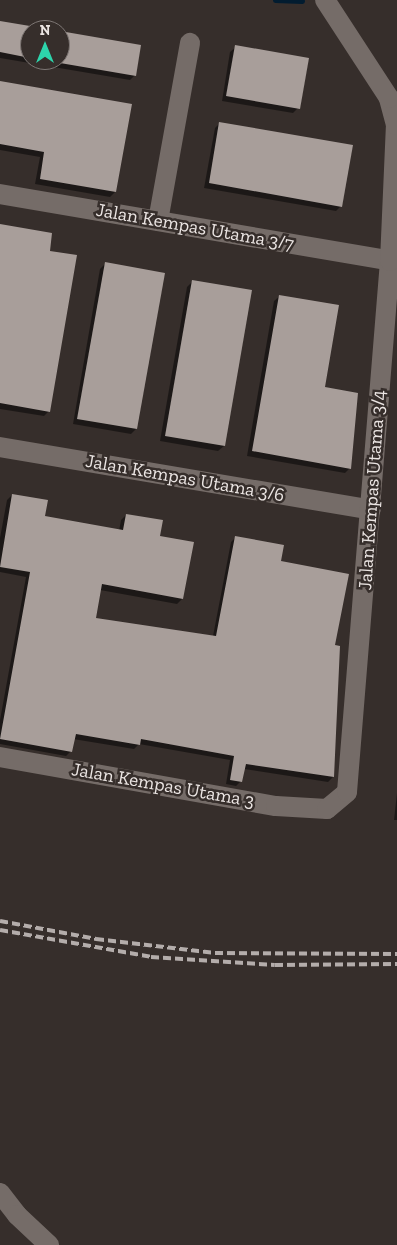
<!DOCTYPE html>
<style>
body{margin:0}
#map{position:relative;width:397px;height:1245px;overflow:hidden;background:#362e2b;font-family:"Zilla Slab",serif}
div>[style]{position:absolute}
.shadow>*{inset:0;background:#0007}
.stream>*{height:5px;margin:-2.5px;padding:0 2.5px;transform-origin:2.5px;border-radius:2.5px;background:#021c30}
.building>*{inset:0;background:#a89e9a}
.minor>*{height:20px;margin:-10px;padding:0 10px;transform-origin:10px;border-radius:10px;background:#756c68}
.rail>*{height:4px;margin-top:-2px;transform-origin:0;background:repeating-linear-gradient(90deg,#b4adab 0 8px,transparent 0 12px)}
span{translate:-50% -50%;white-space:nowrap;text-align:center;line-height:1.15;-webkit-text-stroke:5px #362e2b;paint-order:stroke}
.street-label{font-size:19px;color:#ebe5e3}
.north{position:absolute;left:20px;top:20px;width:50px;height:50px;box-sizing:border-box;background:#362e2b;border:1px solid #7e7775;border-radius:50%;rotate:0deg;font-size:14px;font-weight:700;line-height:20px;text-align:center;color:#ebe5e3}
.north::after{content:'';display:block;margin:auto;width:18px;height:22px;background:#2dd4ab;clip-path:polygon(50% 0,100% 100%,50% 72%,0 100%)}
</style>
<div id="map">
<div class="shadow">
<i style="clip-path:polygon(0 22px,46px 30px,30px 30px,30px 60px,60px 60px,60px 32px,135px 75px,130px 80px,0 58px)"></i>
<i style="clip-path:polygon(236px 47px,298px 108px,293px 113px,222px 101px,230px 52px)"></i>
<i style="clip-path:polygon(0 82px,115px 192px,110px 197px,35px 184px,40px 157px,0 150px)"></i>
<i style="clip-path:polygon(220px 123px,341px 206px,336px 211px,204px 188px,215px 128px)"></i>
<i style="clip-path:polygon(0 226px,48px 252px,49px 411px,44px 416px,0 409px)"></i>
<i style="clip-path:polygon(105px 264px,136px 429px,131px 434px,73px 424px,100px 269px)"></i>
<i style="clip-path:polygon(193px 281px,251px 291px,224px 446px,218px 451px,160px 441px,187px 287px)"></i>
<i style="clip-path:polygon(280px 296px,323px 388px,350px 468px,345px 473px,247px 456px,274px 301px)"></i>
<i style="clip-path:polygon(12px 495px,44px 517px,119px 531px,121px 520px,126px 515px,158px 537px,182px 599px,177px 604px,100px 590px,95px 619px,213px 636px,231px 542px,236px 537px,280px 562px,334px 646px,333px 777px,328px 782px,244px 769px,241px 781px,236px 786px,226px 784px,230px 760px,139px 744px,134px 749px,73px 739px,71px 751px,66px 756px,0 744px,0 720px,26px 577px,0 572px,0 538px,7px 500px)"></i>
<i style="clip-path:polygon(397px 793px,397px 820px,394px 820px)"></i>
</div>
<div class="stream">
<i style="left:275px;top:0;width:27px;rotate:2deg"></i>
</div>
<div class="building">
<i style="clip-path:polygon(0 21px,30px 26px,30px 58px,0 52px)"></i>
<i style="clip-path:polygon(60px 31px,141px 45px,136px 76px,60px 63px)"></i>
<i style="clip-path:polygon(235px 45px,309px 58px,300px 109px,226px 96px)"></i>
<i style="clip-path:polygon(0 81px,132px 104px,116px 192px,40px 179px,44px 152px,0 144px)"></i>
<i style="clip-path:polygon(219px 122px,353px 145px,342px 207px,209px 183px)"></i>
<i style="clip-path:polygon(0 224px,52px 233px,50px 251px,77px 255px,50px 412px,0 403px)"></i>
<i style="clip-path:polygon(105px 262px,165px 273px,137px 429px,77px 419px)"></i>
<i style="clip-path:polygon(192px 280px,252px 290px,225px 446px,165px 436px)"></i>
<i style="clip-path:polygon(279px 295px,339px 305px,325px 387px,358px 393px,351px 469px,252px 451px)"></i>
<i style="clip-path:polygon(12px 494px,48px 500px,45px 516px,123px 530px,126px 514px,163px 520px,160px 536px,194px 542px,183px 599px,102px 584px,96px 618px,216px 636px,235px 536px,284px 545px,281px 561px,349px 574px,335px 645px,340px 646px,334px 777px,246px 764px,242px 782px,230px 780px,234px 756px,141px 739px,140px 745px,76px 734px,72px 752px,0 739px,30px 572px,0 567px)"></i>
</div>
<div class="minor">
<i style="left:0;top:194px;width:396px;rotate:9.7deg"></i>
<i style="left:158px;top:221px;width:181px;rotate:-79.8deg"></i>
<i style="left:0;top:447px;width:376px;rotate:9.6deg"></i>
<i style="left:0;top:757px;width:280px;rotate:10.1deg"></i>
<i style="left:276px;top:806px;width:51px;rotate:3.4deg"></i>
<i style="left:327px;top:809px;width:26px;rotate:-40deg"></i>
<i style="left:347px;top:792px;width:533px;rotate:-85.37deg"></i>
<i style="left:390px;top:261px;width:136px;rotate:-87.5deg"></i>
<i style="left:396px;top:125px;width:28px;rotate:-105deg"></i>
<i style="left:389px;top:98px;width:117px;rotate:-123.1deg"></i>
<i style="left:0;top:1193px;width:28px;rotate:52deg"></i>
<i style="left:17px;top:1215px;width:44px;rotate:43.2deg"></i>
</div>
<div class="rail">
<i style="left:0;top:921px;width:98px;rotate:10.6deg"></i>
<i style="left:96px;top:939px;width:120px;rotate:6.7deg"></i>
<i style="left:215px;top:953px;width:182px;rotate:0.3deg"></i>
<i style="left:0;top:930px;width:153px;rotate:10.1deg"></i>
<i style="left:151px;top:957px;width:124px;rotate:3.7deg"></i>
<i style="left:275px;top:965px;width:122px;rotate:-0.5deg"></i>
</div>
<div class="street-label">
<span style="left:195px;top:227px;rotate:10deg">Jalan Kempas Utama 3/7</span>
<span style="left:185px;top:478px;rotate:10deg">Jalan Kempas Utama 3/6</span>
<span style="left:372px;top:490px;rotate:-86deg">Jalan Kempas Utama 3/4</span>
<span style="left:163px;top:785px;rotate:10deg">Jalan Kempas Utama 3</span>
</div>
<div class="north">N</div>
</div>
